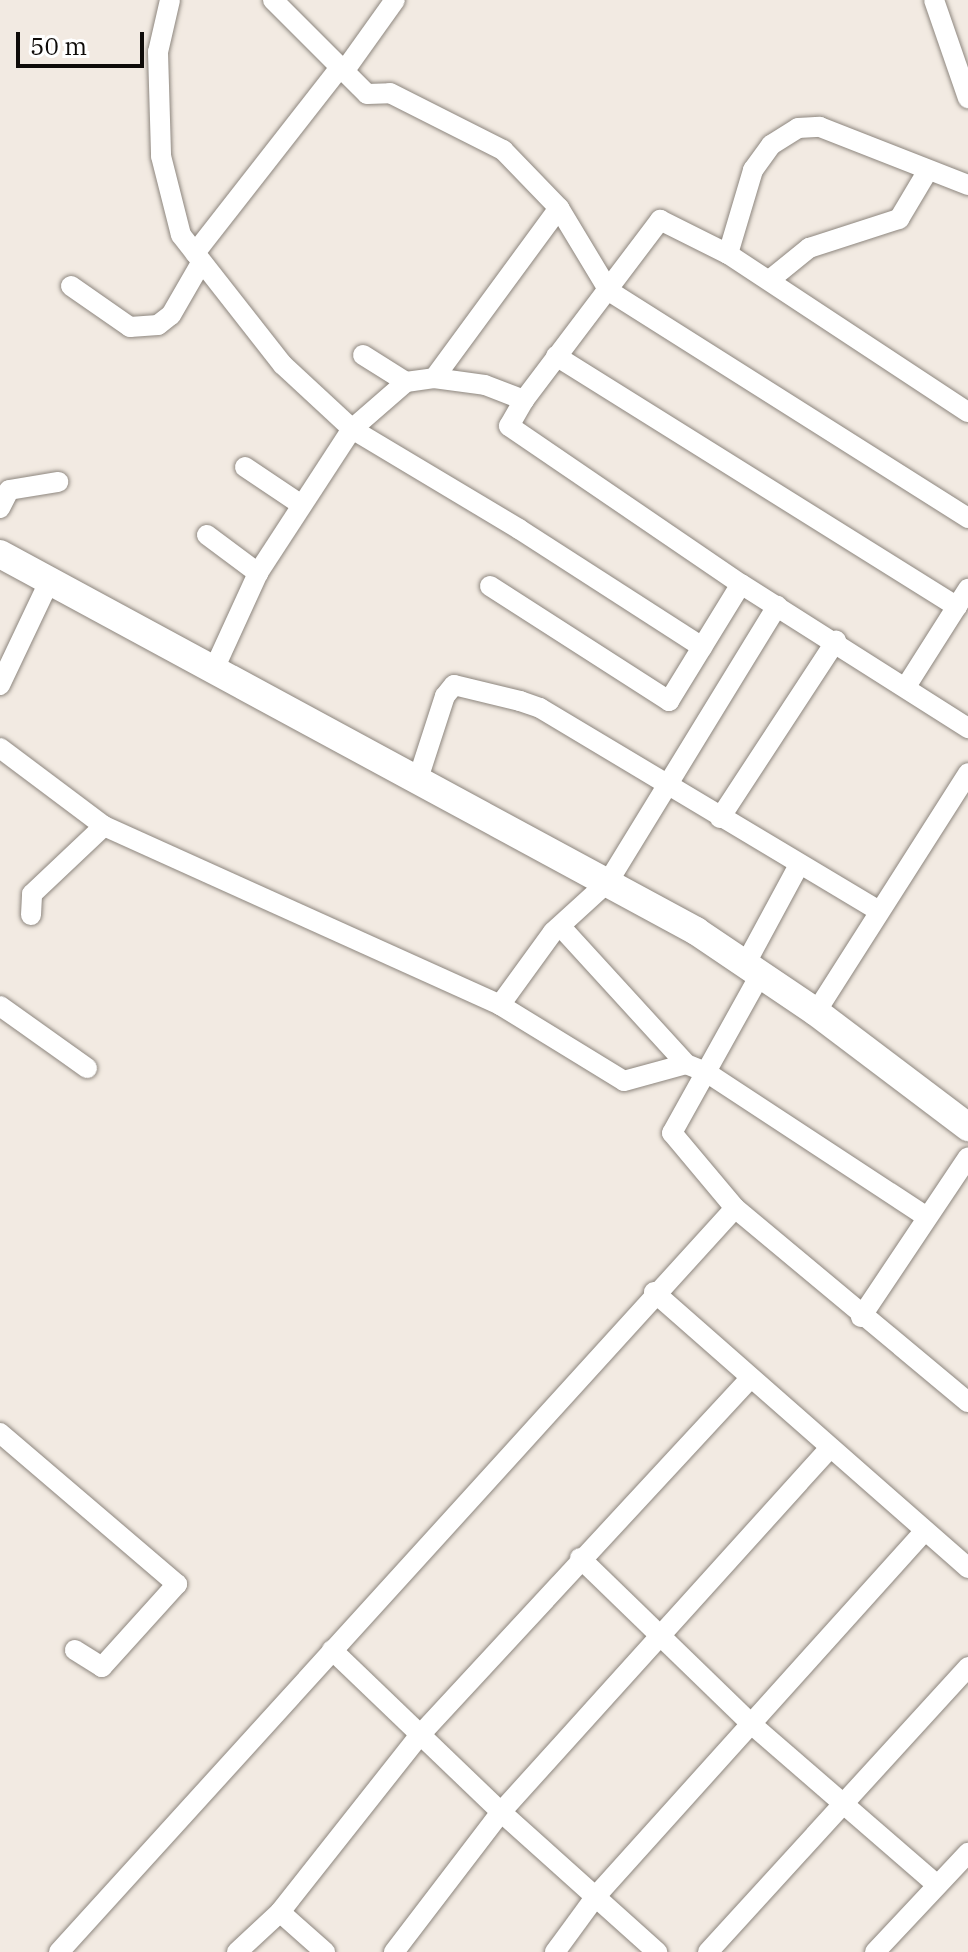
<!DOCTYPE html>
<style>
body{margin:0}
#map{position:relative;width:968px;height:1952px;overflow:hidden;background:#f2eae2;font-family:"IBM Plex Serif",serif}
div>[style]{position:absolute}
.roads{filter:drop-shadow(0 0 2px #8d867e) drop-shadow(0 0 2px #8d867e)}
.minor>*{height:20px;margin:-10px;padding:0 10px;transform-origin:10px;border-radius:10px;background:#fff}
.secondary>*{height:28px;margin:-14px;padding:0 14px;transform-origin:14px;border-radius:14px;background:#fff}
span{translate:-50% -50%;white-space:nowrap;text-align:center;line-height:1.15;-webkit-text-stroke:7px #fff;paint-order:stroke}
.scale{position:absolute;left:16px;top:32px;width:128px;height:36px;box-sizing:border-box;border:4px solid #0e0b09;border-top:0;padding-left:10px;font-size:24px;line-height:28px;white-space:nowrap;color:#0e0b09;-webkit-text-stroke:6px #fff;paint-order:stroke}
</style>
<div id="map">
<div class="roads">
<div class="minor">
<i style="left:170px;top:0;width:53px;rotate:103deg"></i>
<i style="left:158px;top:52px;width:104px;rotate:88.3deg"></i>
<i style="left:161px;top:156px;width:81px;rotate:75.8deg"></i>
<i style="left:181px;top:235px;width:165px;rotate:51.9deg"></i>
<i style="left:283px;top:365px;width:94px;rotate:42.8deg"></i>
<i style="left:352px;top:429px;width:195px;rotate:30.9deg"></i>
<i style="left:519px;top:529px;width:218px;rotate:32.8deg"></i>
<i style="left:273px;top:0;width:133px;rotate:45deg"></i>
<i style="left:367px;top:94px;width:23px;rotate:-2deg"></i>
<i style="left:390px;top:93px;width:127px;rotate:26.8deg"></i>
<i style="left:503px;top:150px;width:81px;rotate:46deg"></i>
<i style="left:559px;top:208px;width:211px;rotate:126.3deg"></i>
<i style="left:934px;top:0;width:104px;rotate:70.9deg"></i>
<i style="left:345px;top:70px;width:86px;rotate:-54.5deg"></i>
<i style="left:559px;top:208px;width:97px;rotate:58.9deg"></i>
<i style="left:609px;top:291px;width:425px;rotate:32.3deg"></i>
<i style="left:195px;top:253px;width:237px;rotate:-52deg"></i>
<i style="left:728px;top:254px;width:287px;rotate:33.4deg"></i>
<i style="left:772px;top:278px;width:48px;rotate:-39deg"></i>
<i style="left:809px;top:248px;width:95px;rotate:-17.9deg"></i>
<i style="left:899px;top:219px;width:55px;rotate:-59.2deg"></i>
<i style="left:71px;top:286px;width:72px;rotate:34.8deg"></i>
<i style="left:130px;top:327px;width:28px;rotate:-4deg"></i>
<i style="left:158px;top:325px;width:16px;rotate:-38deg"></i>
<i style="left:171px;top:315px;width:60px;rotate:-60deg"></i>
<i style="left:363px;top:355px;width:51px;rotate:32.1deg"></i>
<i style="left:556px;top:356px;width:473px;rotate:32deg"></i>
<i style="left:524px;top:400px;width:226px;rotate:-52.9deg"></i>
<i style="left:660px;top:220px;width:76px;rotate:26.6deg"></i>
<i style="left:728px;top:254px;width:88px;rotate:-73.4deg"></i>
<i style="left:753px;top:170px;width:31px;rotate:-54deg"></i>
<i style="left:771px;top:145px;width:32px;rotate:-32deg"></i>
<i style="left:798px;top:128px;width:22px;rotate:-3deg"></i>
<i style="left:820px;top:127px;width:159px;rotate:21.4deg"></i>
<i style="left:245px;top:467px;width:66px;rotate:33.9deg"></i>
<i style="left:0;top:508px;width:20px;rotate:-63deg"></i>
<i style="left:9px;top:490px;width:50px;rotate:-9.3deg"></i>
<i style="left:207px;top:535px;width:64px;rotate:36.7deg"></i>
<i style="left:490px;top:586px;width:213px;rotate:32.7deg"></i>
<i style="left:669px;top:701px;width:137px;rotate:-58.4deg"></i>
<i style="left:215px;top:667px;width:103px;rotate:-65.4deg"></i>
<i style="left:258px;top:573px;width:172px;rotate:-56.9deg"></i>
<i style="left:352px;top:429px;width:72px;rotate:-41deg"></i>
<i style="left:406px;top:382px;width:28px;rotate:-8deg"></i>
<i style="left:434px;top:378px;width:51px;rotate:7.8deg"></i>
<i style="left:485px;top:385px;width:42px;rotate:21deg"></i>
<i style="left:524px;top:400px;width:30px;rotate:120deg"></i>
<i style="left:509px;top:426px;width:281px;rotate:34.3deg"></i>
<i style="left:741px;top:584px;width:269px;rotate:32.4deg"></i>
<i style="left:0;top:685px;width:114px;rotate:-64.6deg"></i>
<i style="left:907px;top:685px;width:114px;rotate:-57.6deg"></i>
<i style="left:0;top:748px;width:130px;rotate:36.9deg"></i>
<i style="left:104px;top:826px;width:435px;rotate:24.3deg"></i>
<i style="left:500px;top:1005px;width:145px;rotate:31.5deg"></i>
<i style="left:624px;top:1081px;width:64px;rotate:-15.3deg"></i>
<i style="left:686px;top:1064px;width:22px;rotate:22deg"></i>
<i style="left:706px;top:1072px;width:264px;rotate:33.3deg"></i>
<i style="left:418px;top:779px;width:87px;rotate:-72deg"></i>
<i style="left:445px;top:696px;width:14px;rotate:-51deg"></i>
<i style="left:454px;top:685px;width:68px;rotate:13.6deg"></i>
<i style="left:520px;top:701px;width:21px;rotate:19deg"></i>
<i style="left:540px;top:708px;width:394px;rotate:30.9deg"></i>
<i style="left:720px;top:818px;width:212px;rotate:-56.8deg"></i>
<i style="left:31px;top:915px;width:21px;rotate:-87deg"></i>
<i style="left:32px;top:894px;width:99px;rotate:-43.4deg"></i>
<i style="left:561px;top:927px;width:185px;rotate:47.6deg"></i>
<i style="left:746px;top:963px;width:111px;rotate:-61.6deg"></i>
<i style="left:500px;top:1005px;width:90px;rotate:-54deg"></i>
<i style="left:553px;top:932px;width:74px;rotate:-42.3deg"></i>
<i style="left:608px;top:882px;width:324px;rotate:-58.5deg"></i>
<i style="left:0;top:1006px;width:107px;rotate:35.5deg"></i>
<i style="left:816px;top:1012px;width:283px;rotate:-57.5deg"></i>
<i style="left:735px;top:1208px;width:303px;rotate:39.8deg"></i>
<i style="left:654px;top:1292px;width:418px;rotate:41.3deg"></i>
<i style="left:861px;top:1317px;width:192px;rotate:-56.2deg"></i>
<i style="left:0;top:1433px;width:233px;rotate:40.5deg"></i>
<i style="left:177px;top:1584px;width:112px;rotate:132.1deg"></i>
<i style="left:102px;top:1667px;width:32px;rotate:-148deg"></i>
<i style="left:580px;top:1558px;width:235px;rotate:44.1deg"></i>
<i style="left:749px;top:1722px;width:249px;rotate:40.9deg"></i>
<i style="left:332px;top:1650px;width:234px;rotate:43.8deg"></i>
<i style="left:501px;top:1812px;width:210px;rotate:41.9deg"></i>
<i style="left:59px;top:1952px;width:1005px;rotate:-47.74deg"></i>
<i style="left:735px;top:1208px;width:98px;rotate:-130deg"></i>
<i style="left:672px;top:1133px;width:183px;rotate:-60.9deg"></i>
<i style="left:237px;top:1952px;width:59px;rotate:-42.9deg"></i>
<i style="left:325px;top:1952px;width:60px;rotate:-138.4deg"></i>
<i style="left:280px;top:1912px;width:224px;rotate:-51.7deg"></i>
<i style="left:419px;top:1736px;width:487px;rotate:-47.2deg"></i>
<i style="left:394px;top:1952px;width:176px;rotate:-52.6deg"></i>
<i style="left:501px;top:1812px;width:489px;rotate:-47.9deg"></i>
<i style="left:555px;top:1952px;width:69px;rotate:-53.8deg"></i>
<i style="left:596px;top:1896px;width:489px;rotate:-48deg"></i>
<i style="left:708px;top:1952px;width:386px;rotate:-47.6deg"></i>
<i style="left:875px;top:1952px;width:136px;rotate:-46.8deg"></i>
</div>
<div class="secondary">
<i style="left:0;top:554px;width:792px;rotate:28.44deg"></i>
<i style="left:696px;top:931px;width:145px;rotate:34deg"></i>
<i style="left:816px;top:1012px;width:191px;rotate:37.1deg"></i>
</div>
</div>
<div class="scale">50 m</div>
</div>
